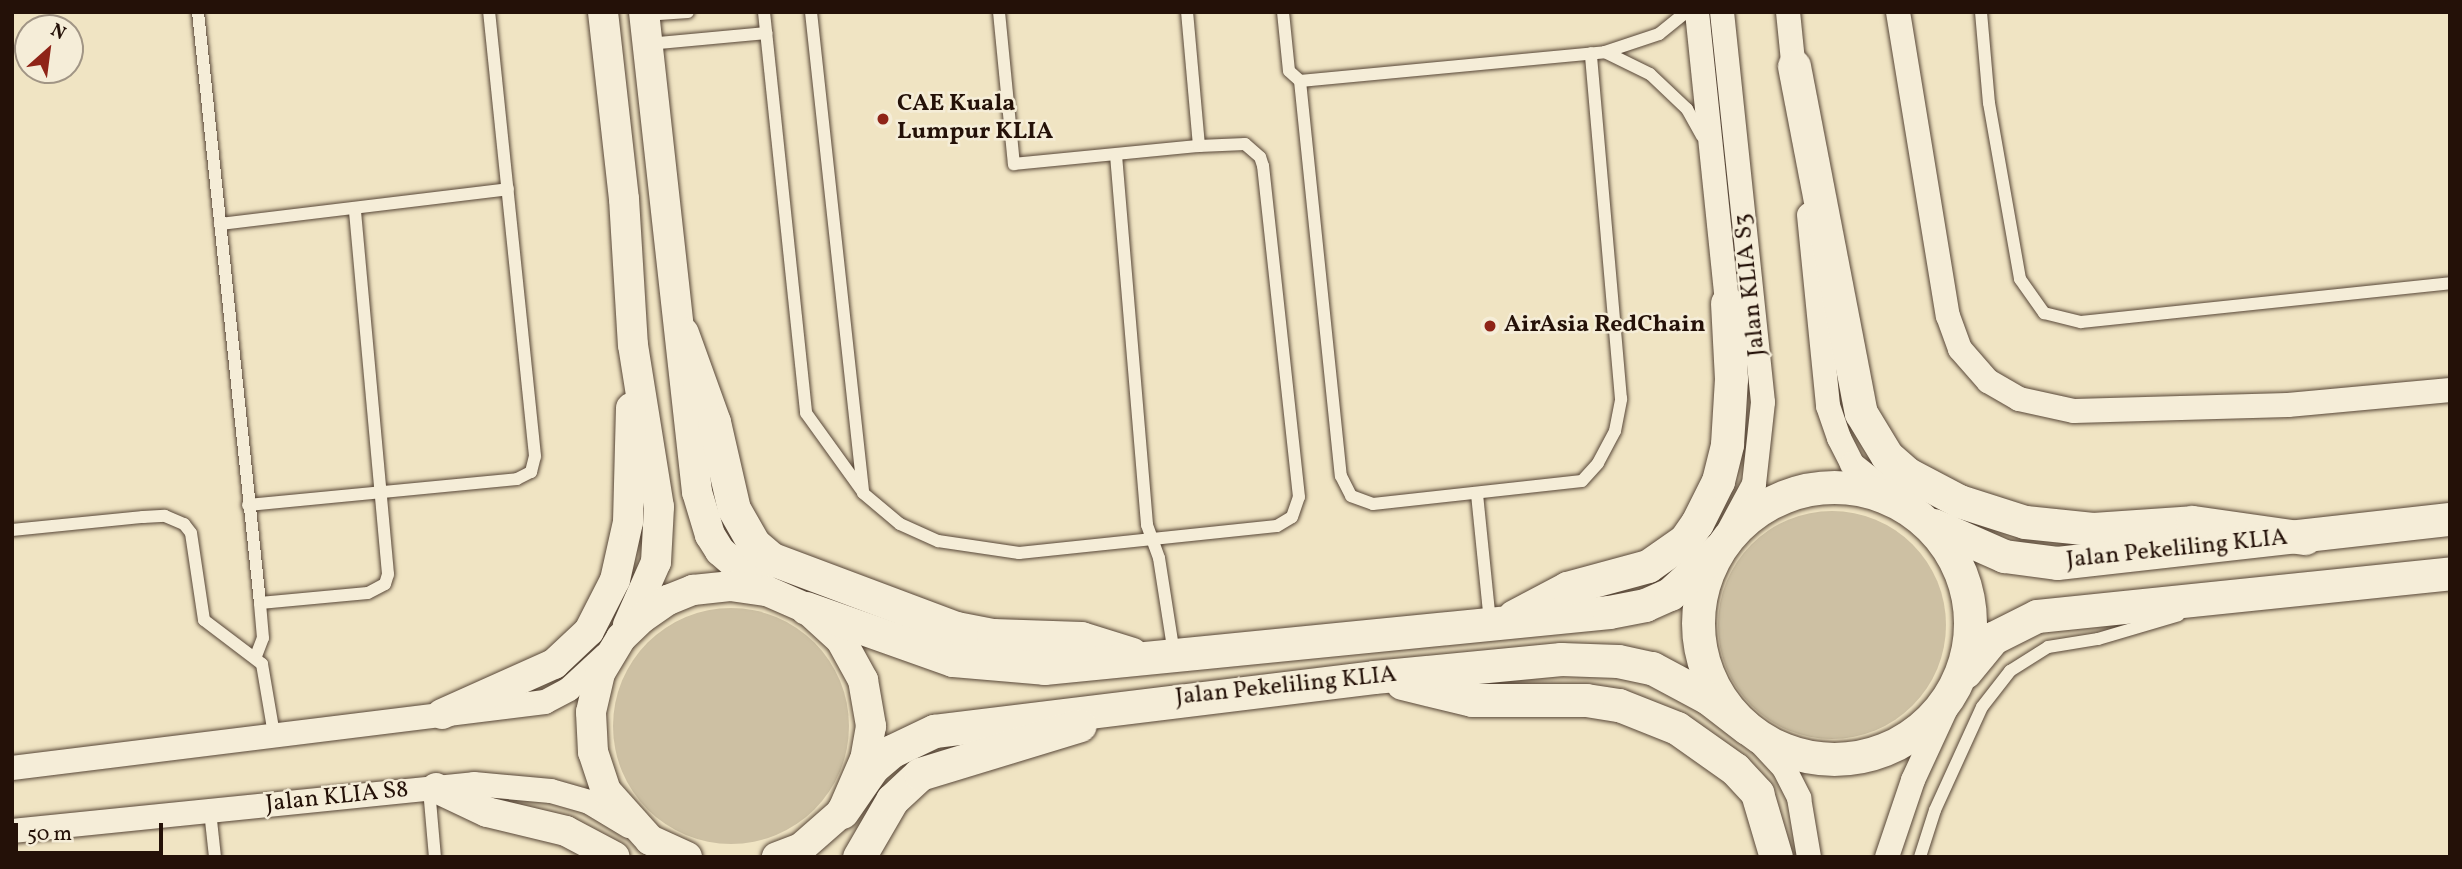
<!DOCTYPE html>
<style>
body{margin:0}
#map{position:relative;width:2462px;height:869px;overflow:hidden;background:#f0e4c3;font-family:Vollkorn,serif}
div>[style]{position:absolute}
.green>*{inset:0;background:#cdc0a3}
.round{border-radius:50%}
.roads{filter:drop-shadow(0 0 2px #574637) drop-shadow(0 0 2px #574637)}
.service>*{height:12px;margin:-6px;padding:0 6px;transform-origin:6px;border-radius:6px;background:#f5edd8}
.minor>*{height:24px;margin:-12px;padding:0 12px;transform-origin:12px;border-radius:12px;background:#f5edd8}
.tertiary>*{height:30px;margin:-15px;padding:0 15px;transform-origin:15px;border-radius:15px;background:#f5edd8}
.secondary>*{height:33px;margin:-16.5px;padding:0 16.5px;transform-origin:16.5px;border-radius:16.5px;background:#f5edd8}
.secondary>.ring{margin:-16.5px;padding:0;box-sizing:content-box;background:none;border:33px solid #f5edd8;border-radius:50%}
.dots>*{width:19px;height:19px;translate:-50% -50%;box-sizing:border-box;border:4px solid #f5edd8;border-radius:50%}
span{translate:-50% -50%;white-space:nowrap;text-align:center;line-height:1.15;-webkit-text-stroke:5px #f5edd8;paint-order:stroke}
.poi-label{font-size:24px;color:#241108;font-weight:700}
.left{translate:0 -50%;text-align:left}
.street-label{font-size:24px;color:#241108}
.frame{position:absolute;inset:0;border:14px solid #241108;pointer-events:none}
.north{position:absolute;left:14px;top:14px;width:70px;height:70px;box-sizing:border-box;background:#f5edd8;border:2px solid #a19585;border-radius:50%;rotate:28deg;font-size:19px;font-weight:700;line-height:28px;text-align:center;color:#241108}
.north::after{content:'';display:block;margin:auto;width:24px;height:32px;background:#8f2418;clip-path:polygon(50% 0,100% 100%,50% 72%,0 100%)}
.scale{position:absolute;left:14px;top:823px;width:149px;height:32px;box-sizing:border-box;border:4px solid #241108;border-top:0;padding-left:9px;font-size:21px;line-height:24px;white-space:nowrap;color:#241108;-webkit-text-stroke:5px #f5edd8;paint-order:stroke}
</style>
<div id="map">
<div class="green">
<i class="round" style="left:1718px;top:511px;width:228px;height:228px"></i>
<i class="round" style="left:613px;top:608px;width:236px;height:236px"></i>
</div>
<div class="roads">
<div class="service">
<i style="left:198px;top:12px;width:594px;rotate:84.01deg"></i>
<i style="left:260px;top:603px;width:108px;rotate:-5.3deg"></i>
<i style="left:368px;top:593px;width:19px;rotate:-28deg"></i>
<i style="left:385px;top:584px;width:10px;rotate:-73deg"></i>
<i style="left:388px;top:574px;width:367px;rotate:-95.2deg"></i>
<i style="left:764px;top:12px;width:403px;rotate:84deg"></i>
<i style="left:806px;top:413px;width:97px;rotate:54.2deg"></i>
<i style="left:811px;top:12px;width:484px;rotate:83.8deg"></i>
<i style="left:863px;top:493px;width:48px;rotate:40deg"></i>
<i style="left:900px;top:524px;width:42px;rotate:24.1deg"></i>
<i style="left:938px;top:541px;width:82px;rotate:8.4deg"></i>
<i style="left:1019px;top:553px;width:259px;rotate:-6deg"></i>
<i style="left:1277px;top:526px;width:17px;rotate:-31deg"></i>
<i style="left:1292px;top:517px;width:21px;rotate:-71deg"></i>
<i style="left:1299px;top:497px;width:333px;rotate:-96.2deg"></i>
<i style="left:1263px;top:166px;width:9px;rotate:-108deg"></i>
<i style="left:1260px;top:157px;width:20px;rotate:-139deg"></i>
<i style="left:1245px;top:144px;width:46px;rotate:177.5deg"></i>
<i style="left:999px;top:12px;width:153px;rotate:84.4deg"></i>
<i style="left:1014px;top:164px;width:186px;rotate:-5.6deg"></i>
<i style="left:1199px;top:146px;width:135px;rotate:-95.1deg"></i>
<i style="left:1283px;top:12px;width:59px;rotate:84.2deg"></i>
<i style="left:1289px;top:71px;width:15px;rotate:42deg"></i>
<i style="left:1300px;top:81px;width:397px;rotate:84.1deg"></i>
<i style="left:1341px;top:476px;width:22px;rotate:63deg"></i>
<i style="left:1351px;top:496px;width:23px;rotate:20deg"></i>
<i style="left:1373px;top:504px;width:210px;rotate:-6.3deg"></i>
<i style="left:1582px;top:481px;width:24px;rotate:-48deg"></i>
<i style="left:1598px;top:463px;width:36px;rotate:-62deg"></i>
<i style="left:1615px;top:431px;width:33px;rotate:-79deg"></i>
<i style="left:1621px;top:399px;width:347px;rotate:-95deg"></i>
<i style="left:1981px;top:12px;width:91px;rotate:85deg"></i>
<i style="left:1989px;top:103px;width:179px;rotate:80deg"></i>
<i style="left:2020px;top:279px;width:42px;rotate:54.8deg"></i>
<i style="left:2044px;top:313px;width:38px;rotate:14deg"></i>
<i style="left:2081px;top:322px;width:371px;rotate:-6deg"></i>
<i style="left:644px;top:15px;width:44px;rotate:-3.9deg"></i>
<i style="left:648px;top:44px;width:119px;rotate:-5.3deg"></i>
<i style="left:1605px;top:52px;width:50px;rotate:26.1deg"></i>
<i style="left:1650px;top:74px;width:51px;rotate:43.4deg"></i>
<i style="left:1687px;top:109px;width:31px;rotate:61deg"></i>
<i style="left:1300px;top:81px;width:306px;rotate:-5.4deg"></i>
<i style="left:1605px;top:52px;width:57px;rotate:-18.4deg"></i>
<i style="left:1659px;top:34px;width:35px;rotate:-39deg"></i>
<i style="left:1116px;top:155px;width:371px;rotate:85.2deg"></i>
<i style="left:1147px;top:525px;width:35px;rotate:70deg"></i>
<i style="left:1159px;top:558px;width:97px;rotate:81.1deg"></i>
<i style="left:220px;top:224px;width:290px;rotate:-6.9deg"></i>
<i style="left:1477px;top:494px;width:130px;rotate:84.2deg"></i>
<i style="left:248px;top:505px;width:270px;rotate:-5.5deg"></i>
<i style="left:517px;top:479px;width:16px;rotate:-27deg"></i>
<i style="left:531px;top:472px;width:16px;rotate:-76deg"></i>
<i style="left:535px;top:456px;width:446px;rotate:-95.9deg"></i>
<i style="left:12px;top:530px;width:132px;rotate:-5.7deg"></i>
<i style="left:143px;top:517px;width:22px;rotate:-3deg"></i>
<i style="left:165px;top:516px;width:21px;rotate:23deg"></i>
<i style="left:184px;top:524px;width:11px;rotate:52deg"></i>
<i style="left:191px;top:533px;width:88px;rotate:81.5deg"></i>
<i style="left:204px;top:620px;width:73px;rotate:37.2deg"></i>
<i style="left:262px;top:664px;width:71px;rotate:80.3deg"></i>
<i style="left:256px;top:656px;width:19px;rotate:-69deg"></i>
<i style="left:263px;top:638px;width:35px;rotate:-95deg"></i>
<i style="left:429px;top:789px;width:68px;rotate:85deg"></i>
<i style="left:210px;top:811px;width:46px;rotate:83.8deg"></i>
<i style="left:1920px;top:857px;width:49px;rotate:-72.3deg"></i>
<i style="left:1935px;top:810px;width:113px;rotate:-65.5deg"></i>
<i style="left:1982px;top:707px;width:46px;rotate:-52.1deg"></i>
<i style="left:2010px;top:671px;width:45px;rotate:-32.3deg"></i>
<i style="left:2048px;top:647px;width:51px;rotate:-9.1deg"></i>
<i style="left:2098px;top:639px;width:84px;rotate:-16.5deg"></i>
</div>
<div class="minor">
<i style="left:1697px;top:12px;width:293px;rotate:84.1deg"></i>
<i style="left:1788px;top:12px;width:69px;rotate:84.2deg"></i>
<i style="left:1898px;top:12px;width:308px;rotate:80.7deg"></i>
<i style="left:1948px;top:316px;width:35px;rotate:70deg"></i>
<i style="left:1960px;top:349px;width:43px;rotate:48.8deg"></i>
<i style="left:1988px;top:381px;width:36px;rotate:30deg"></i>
<i style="left:2019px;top:399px;width:56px;rotate:12.3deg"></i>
<i style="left:2074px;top:411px;width:214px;rotate:-1.6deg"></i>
<i style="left:2288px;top:405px;width:163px;rotate:-5.3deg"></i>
<i style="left:1809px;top:215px;width:192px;rotate:84.3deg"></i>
<i style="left:1828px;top:406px;width:34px;rotate:71deg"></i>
<i style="left:1839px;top:438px;width:29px;rotate:63deg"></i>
<i style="left:1852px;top:464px;width:79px;rotate:38.3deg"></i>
<i style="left:1719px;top:549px;width:74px;rotate:-61.7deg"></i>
<i style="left:1754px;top:484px;width:82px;rotate:-83.7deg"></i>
<i style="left:1763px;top:402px;width:392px;rotate:-96deg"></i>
<i style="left:1747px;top:728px;width:54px;rotate:47.2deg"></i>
<i style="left:1784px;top:768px;width:34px;rotate:63deg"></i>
<i style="left:1799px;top:798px;width:60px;rotate:80.4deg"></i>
<i style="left:12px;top:768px;width:537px;rotate:-7.06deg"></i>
<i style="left:545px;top:702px;width:27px;rotate:-28deg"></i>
<i style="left:569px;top:689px;width:50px;rotate:-42.6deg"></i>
<i style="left:12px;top:831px;width:464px;rotate:-5.8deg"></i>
<i style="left:474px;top:784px;width:77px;rotate:5.2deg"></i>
<i style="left:551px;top:791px;width:40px;rotate:16deg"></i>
<i style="left:589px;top:802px;width:47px;rotate:31deg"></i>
<i style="left:1887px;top:857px;width:81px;rotate:-71.3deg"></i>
<i style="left:1913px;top:780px;width:100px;rotate:-65.2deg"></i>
</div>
<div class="tertiary">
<i style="left:603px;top:12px;width:188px;rotate:83.6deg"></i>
<i style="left:624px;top:199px;width:146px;rotate:86.5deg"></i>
<i style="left:633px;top:345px;width:164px;rotate:80.9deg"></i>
<i style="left:659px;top:507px;width:55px;rotate:93.1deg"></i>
<i style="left:656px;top:562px;width:69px;rotate:114deg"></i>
<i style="left:644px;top:12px;width:483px;rotate:83.7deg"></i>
<i style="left:697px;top:492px;width:45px;rotate:73.2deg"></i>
<i style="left:710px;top:535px;width:19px;rotate:58deg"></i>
<i style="left:720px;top:551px;width:58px;rotate:40.8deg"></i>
<i style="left:442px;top:714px;width:123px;rotate:-24.1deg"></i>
<i style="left:554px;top:664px;width:48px;rotate:-43.3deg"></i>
<i style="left:589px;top:631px;width:57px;rotate:-63deg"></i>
<i style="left:615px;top:580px;width:59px;rotate:-77.4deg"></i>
<i style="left:628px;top:522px;width:114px;rotate:-88.5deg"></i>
<i style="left:436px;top:788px;width:56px;rotate:25.2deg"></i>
<i style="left:487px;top:812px;width:81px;rotate:13.5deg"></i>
<i style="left:566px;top:831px;width:55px;rotate:28deg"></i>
<i style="left:687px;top:857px;width:41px;rotate:-155.3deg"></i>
<i style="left:650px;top:840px;width:66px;rotate:-131.9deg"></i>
<i style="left:606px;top:791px;width:41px;rotate:-108.4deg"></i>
<i style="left:593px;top:752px;width:40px;rotate:-92.9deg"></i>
<i style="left:591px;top:712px;width:40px;rotate:-77deg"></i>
<i style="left:600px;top:673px;width:41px;rotate:-59deg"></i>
<i style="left:621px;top:638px;width:29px;rotate:-44deg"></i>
<i style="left:642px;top:618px;width:32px;rotate:-35deg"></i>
<i style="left:668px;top:600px;width:27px;rotate:-22deg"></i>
<i style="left:693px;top:590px;width:37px;rotate:-6deg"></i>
<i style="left:730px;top:586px;width:37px;rotate:8deg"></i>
<i style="left:767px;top:591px;width:43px;rotate:23.6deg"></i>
<i style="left:806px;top:608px;width:47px;rotate:42.4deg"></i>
<i style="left:841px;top:640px;width:46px;rotate:61.2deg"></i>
<i style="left:863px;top:680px;width:47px;rotate:80.1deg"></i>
<i style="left:871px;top:726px;width:34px;rotate:100deg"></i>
<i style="left:865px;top:759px;width:58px;rotate:113.5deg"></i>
<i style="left:842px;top:812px;width:55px;rotate:138.7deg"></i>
<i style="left:801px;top:848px;width:26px;rotate:159deg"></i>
</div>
<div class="secondary">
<i style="left:1794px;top:66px;width:353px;rotate:79.1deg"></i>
<i style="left:1861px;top:413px;width:50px;rotate:58.8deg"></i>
<i style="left:1887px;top:456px;width:28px;rotate:41deg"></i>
<i style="left:1908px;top:474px;width:58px;rotate:27.9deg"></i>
<i style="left:1959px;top:501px;width:69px;rotate:17.7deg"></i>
<i style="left:2025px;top:522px;width:68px;rotate:5.9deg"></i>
<i style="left:2093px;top:529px;width:99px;rotate:-4deg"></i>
<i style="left:2192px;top:522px;width:114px;rotate:8.1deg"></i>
<i style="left:682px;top:333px;width:95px;rotate:70.2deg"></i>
<i style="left:714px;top:422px;width:89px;rotate:77.1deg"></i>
<i style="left:734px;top:509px;width:40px;rotate:60.3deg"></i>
<i style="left:754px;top:544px;width:23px;rotate:40deg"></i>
<i style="left:772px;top:559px;width:197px;rotate:20.6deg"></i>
<i style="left:956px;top:628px;width:38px;rotate:11deg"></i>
<i style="left:993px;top:635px;width:88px;rotate:2deg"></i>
<i style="left:1081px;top:638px;width:53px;rotate:17.4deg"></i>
<i class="ring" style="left:1698px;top:487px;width:239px;height:239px"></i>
<i style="left:1934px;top:525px;width:77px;rotate:23.9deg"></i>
<i style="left:2004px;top:556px;width:53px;rotate:7.5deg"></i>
<i style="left:2057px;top:563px;width:395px;rotate:-6.4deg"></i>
<i style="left:806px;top:608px;width:156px;rotate:19.5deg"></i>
<i style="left:953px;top:660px;width:91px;rotate:5deg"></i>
<i style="left:1044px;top:668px;width:568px;rotate:-5.66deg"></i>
<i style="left:1609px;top:612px;width:37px;rotate:-11deg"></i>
<i style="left:1645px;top:605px;width:27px;rotate:-24deg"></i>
<i style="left:1670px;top:594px;width:67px;rotate:-42.6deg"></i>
<i style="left:1514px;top:616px;width:60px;rotate:-27.8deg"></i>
<i style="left:1567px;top:588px;width:84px;rotate:-15.2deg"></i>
<i style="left:1648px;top:566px;width:45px;rotate:-35.1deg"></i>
<i style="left:1685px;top:540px;width:21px;rotate:-55deg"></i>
<i style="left:1697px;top:523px;width:47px;rotate:-63.4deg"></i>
<i style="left:1718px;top:481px;width:38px;rotate:-76deg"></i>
<i style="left:1727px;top:444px;width:65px;rotate:-86.5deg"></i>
<i style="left:1731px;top:379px;width:76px;rotate:-93deg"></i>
<i style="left:1965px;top:672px;width:44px;rotate:-50.5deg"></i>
<i style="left:1993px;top:638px;width:49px;rotate:-26.6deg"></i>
<i style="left:2037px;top:616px;width:415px;rotate:-5.9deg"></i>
<i style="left:1402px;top:683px;width:72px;rotate:13.7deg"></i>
<i style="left:1472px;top:700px;width:114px"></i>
<i style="left:1586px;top:700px;width:33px;rotate:9deg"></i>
<i style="left:1619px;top:705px;width:62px;rotate:21.6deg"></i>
<i style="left:1677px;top:728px;width:71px;rotate:35.3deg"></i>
<i style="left:1735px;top:769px;width:33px;rotate:47deg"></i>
<i style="left:1757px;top:793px;width:67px;rotate:73.5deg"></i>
<i style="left:842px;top:812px;width:55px;rotate:-55.4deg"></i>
<i style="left:873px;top:767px;width:25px;rotate:-40deg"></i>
<i style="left:892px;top:751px;width:47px;rotate:-25.5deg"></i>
<i style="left:934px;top:731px;width:443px;rotate:-7deg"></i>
<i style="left:1374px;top:677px;width:188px;rotate:-5.5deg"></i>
<i style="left:1561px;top:659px;width:57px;rotate:2deg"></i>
<i style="left:1618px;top:661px;width:35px;rotate:12deg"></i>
<i style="left:1652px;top:668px;width:64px;rotate:28.2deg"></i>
<i style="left:1708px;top:698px;width:49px;rotate:37.6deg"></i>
<i style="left:859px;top:857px;width:66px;rotate:-59.9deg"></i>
<i style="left:892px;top:800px;width:38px;rotate:-43deg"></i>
<i style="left:920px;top:774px;width:167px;rotate:-17deg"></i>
</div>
</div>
<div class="dots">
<i style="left:883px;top:119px;background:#8f2418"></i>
<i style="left:1490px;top:326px;background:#8f2418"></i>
</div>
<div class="poi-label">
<span class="left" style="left:897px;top:119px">CAE Kuala<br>Lumpur KLIA</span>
<span class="left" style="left:1504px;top:326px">AirAsia RedChain</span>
</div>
<div class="street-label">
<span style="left:1751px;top:285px;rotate:-96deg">Jalan KLIA S3</span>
<span style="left:2177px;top:550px;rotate:-6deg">Jalan Pekeliling KLIA</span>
<span style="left:1286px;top:687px;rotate:-6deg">Jalan Pekeliling KLIA</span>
<span style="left:337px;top:798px;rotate:-6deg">Jalan KLIA S8</span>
</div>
<div class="frame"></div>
<div class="north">N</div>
<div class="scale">50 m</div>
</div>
